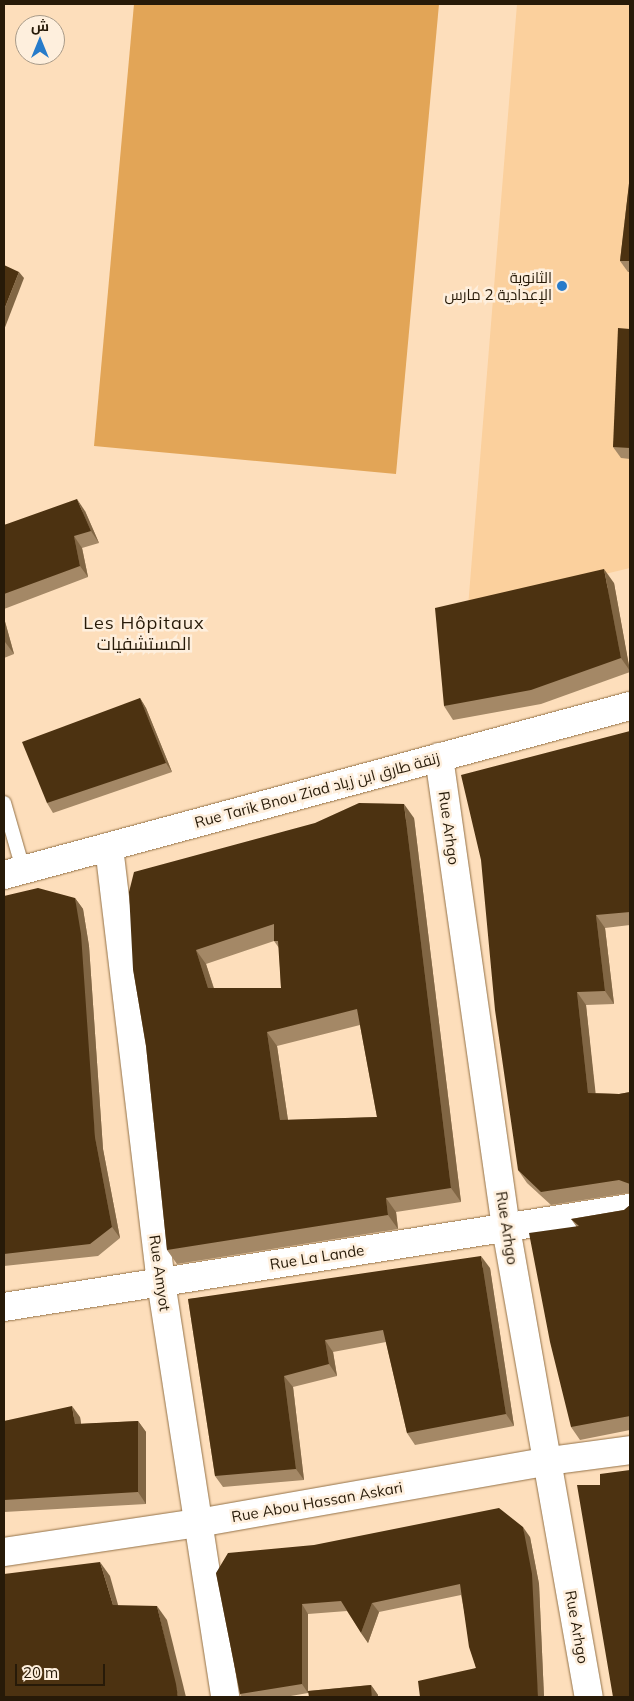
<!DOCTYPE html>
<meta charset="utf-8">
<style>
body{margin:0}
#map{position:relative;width:634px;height:1701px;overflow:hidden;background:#fddebb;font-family:Mulish,Cairo,sans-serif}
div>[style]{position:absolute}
.built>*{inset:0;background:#fbd09d}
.green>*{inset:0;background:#e2a557}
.roads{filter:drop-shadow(0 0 1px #947248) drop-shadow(0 0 1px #947248)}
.lane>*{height:14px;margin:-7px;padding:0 7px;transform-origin:7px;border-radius:7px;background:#fff}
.street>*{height:28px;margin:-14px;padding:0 14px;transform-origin:14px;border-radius:14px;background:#fff}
.wall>*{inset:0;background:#a48866}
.shaded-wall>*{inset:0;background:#816644}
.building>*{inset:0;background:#4c3211}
.dots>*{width:14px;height:14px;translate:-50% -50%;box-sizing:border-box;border:2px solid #feefdd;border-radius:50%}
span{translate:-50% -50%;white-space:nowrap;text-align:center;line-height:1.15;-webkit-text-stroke:5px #feefdd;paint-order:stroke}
.poi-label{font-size:15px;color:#271a08}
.right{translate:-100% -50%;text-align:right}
.street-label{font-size:15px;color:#271a08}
.quarter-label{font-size:18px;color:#271a08;letter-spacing:1px}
.frame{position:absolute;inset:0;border:5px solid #271a08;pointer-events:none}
.north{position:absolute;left:15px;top:15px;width:50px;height:50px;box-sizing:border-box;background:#feefdd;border:1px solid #a89a88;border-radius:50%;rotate:0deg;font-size:14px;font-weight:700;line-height:20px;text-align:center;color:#271a08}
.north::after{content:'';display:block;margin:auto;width:18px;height:22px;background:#277bca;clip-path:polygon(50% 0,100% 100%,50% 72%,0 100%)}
.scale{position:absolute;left:15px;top:1664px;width:90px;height:22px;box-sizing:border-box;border:2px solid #271a08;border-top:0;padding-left:6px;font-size:15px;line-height:18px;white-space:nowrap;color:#271a08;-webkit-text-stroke:4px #feefdd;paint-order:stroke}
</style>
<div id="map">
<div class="built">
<i style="clip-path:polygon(517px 4px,630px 4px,630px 568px,468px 607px)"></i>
</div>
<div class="green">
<i style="clip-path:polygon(134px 4px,439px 4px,396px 474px,94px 446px)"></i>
</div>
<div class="roads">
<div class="lane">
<i style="left:4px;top:803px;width:69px;rotate:73.9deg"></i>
</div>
<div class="street">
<i style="left:439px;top:757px;width:476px;rotate:81.9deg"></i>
<i style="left:506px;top:1228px;width:476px;rotate:80deg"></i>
<i style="left:109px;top:847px;width:438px;rotate:83.2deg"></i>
<i style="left:161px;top:1282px;width:420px;rotate:81.2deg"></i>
<i style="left:4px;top:875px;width:648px;rotate:-15.11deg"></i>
<i style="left:4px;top:1307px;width:634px;rotate:-8.99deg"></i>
<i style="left:4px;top:1552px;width:196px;rotate:-8.5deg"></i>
<i style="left:198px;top:1523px;width:356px;rotate:-10deg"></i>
<i style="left:549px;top:1461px;width:82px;rotate:-7.7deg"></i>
</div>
</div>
<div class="wall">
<i style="clip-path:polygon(630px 175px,630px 272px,628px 272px,620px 261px)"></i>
<i style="clip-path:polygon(630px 329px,630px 459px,621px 458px,613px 447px)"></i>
<i style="clip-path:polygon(85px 511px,99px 543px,82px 548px,88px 577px,4px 609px,4px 525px)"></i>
<i style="clip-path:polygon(614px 583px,630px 672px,541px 704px,453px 720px,444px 706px)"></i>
<i style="clip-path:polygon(4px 618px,14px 654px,4px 658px)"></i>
<i style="clip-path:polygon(140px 698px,146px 708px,172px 772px,53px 813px,47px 803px)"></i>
<i style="clip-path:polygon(630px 731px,630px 925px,605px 928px,614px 1004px,586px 1005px,595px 1093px,619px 1094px,630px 1092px,630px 1193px,628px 1193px,551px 1205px,527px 1183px,518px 1170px)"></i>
<i style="clip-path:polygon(evenodd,414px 818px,461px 1202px,396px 1212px,398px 1229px,177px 1264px,167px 1250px,146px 1046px,133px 969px,414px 818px,274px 941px,279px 948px,281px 988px,214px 988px,206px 964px,274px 941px,414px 818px,360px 1025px,377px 1117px,288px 1120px,277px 1046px,360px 1025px)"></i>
<i style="clip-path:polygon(4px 896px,75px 898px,83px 909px,89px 946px,103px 1149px,120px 1238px,98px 1256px,4px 1266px)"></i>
<i style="clip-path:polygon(630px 1205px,630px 1430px,580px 1440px,571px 1427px,576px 1226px,571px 1219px,624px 1210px)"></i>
<i style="clip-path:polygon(490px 1268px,514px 1426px,415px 1445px,407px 1433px,386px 1342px,333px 1352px,337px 1376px,293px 1387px,304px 1480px,223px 1487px,215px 1476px,188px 1299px)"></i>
<i style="clip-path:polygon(80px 1417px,81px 1424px,138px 1421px,146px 1432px,146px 1504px,4px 1512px,4px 1421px)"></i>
<i style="clip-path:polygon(530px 1537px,539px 1584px,544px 1697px,420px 1697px,476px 1668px,461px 1595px,379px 1612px,368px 1643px,347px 1611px,308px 1614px,308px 1691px,371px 1685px,378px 1695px,308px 1693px,285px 1697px,242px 1697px,240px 1694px,216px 1573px)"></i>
</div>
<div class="shaded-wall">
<i style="clip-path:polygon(19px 272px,24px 278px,4px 330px,4px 310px)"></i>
<i style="clip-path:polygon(77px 499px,85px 511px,99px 543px,91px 531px)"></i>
<i style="clip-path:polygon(74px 536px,82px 548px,88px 577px,80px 566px)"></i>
<i style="clip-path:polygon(604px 569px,614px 583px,630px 671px,621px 658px)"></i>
<i style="clip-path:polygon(4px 618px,14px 654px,5px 642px,4px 636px)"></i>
<i style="clip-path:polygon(140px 698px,146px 708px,172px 772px,166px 763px)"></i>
<i style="clip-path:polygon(404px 804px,414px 818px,461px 1202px,451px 1188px)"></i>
<i style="clip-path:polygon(75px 898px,83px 909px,89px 946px,103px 1149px,120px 1238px,112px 1227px,95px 1137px)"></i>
<i style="clip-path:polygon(596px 915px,605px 928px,614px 1004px,605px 991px)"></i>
<i style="clip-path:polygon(196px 950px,206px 964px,218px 1002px,208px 988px)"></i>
<i style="clip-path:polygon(577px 992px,586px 1005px,597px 1106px,588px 1093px)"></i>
<i style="clip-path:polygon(267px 1032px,277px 1046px,290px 1134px,280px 1120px)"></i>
<i style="clip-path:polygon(386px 1198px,396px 1212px,398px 1229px,388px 1215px)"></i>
<i style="clip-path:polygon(481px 1256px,490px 1268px,514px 1426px,506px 1414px)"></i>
<i style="clip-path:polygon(325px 1340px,333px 1352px,337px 1376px,329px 1364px)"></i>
<i style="clip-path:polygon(284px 1376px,293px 1387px,304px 1480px,296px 1469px)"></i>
<i style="clip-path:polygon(72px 1406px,80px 1417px,83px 1436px,75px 1424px)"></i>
<i style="clip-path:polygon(138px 1421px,146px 1432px,146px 1504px,138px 1492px)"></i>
<i style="clip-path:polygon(523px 1527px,530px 1537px,539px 1584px,544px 1697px,538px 1697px)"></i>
<i style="clip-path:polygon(100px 1562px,110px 1576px,122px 1619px,113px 1605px)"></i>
<i style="clip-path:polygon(372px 1603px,379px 1612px,368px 1643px,361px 1633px)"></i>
<i style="clip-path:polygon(302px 1604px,308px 1614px,308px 1693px,302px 1684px)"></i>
<i style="clip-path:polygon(157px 1606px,167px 1620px,186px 1697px,178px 1697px)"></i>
<i style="clip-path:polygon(371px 1685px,378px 1695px,378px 1697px,372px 1697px)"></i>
</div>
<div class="building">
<i style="clip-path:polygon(630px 143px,630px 156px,629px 156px)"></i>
<i style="clip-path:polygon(630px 175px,630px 261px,620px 261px)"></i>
<i style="clip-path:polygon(4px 265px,19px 272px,4px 310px)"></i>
<i style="clip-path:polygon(618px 328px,630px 329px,630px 448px,613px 447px)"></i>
<i style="clip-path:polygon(77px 499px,91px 531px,74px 536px,80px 566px,4px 594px,4px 525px)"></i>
<i style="clip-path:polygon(604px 569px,621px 658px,531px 690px,444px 706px,435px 608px)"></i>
<i style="clip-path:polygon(140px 698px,166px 763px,47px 803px,22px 742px)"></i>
<i style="clip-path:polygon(630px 731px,630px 912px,596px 915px,605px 991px,577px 992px,588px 1093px,619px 1094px,630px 1092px,630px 1184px,619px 1180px,541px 1192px,518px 1170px,495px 1010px,481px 860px,461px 775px)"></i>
<i style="clip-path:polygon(evenodd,359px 803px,404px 804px,451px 1188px,386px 1198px,388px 1215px,167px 1250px,146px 1046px,133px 969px,129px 892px,134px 872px,315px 823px,359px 803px,274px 924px,274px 941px,278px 941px,281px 988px,208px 988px,196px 950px,274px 924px,359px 803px,357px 1009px,377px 1117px,280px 1120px,267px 1032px,357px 1009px)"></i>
<i style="clip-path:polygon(38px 888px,75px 898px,81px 934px,95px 1137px,112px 1227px,90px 1244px,4px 1254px,4px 896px)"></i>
<i style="clip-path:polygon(630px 1205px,630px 1416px,571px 1427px,550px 1342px,529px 1233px,579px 1226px,571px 1219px,624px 1210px)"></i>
<i style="clip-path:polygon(481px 1256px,506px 1414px,407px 1433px,383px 1330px,325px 1340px,329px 1364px,284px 1376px,296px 1469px,215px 1476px,188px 1299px)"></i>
<i style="clip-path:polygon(72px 1406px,75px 1424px,138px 1421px,138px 1492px,4px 1500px,4px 1421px)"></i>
<i style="clip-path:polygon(630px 1470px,630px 1697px,613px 1697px,577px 1485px,600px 1485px,600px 1474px)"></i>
<i style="clip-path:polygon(499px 1508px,523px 1527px,532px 1574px,538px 1697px,420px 1697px,418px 1681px,476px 1668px,469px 1647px,460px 1584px,372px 1603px,361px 1633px,341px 1601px,302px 1604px,302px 1684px,240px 1694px,216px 1573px,228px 1553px,314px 1545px)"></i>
<i style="clip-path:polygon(100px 1562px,113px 1605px,157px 1606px,176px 1684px,178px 1697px,4px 1697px,4px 1574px)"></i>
<i style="clip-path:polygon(371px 1685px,372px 1697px,309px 1697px,308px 1691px)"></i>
</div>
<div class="dots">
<i style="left:562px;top:286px;background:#277bca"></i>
</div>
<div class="poi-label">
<span class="right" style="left:552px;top:286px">الثانوية<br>الإعدادية 2 مارس</span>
</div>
<div class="street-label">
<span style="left:317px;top:790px;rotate:-15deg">Rue Tarik Bnou Ziad زنقة طارق ابن زياد</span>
<span style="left:449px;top:828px;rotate:82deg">Rue Arhgo</span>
<span style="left:507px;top:1228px;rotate:81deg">Rue Arhgo</span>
<span style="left:317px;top:1257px;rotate:-9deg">Rue La Lande</span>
<span style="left:160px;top:1273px;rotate:82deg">Rue Amyot</span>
<span style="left:317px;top:1502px;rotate:-10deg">Rue Abou Hassan Askari</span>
<span style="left:577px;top:1627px;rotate:80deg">Rue Arhgo</span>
</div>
<div class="quarter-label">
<span style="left:144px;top:634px">Les Hôpitaux<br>المستشفيات</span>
</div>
<div class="frame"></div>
<div class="north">ش</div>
<div class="scale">20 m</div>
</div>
